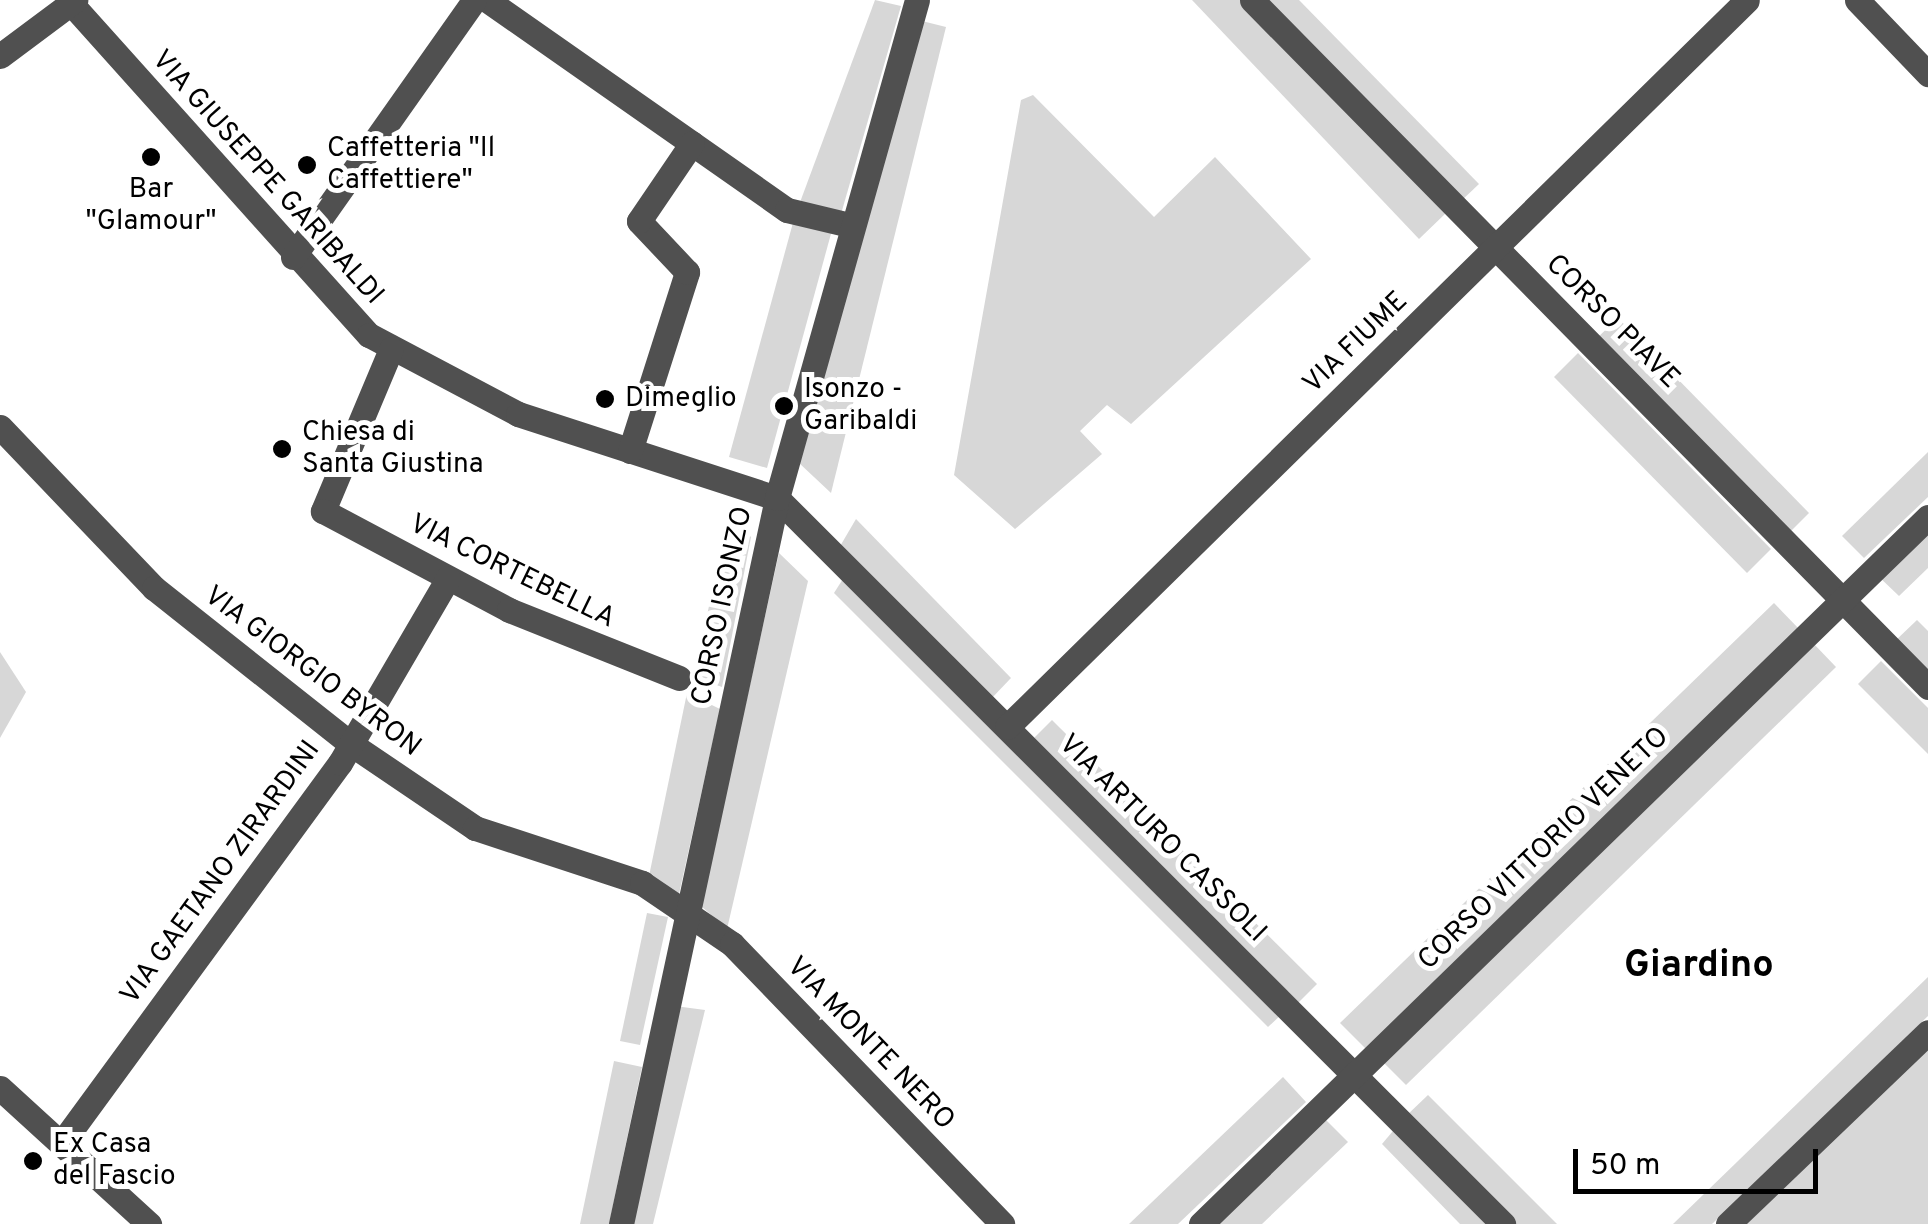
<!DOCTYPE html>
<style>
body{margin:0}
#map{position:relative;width:1928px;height:1224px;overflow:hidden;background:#fff;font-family:Overpass,sans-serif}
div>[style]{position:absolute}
.green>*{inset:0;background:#d7d7d7}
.minor>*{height:25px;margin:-12.5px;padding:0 12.5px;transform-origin:12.5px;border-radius:12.5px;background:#505050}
.dots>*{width:28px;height:28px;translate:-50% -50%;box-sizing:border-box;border:5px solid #fff;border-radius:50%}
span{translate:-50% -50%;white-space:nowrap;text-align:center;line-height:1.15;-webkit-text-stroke:10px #fff;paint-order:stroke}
.poi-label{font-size:28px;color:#000}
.left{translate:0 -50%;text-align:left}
.street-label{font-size:28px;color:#000}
.district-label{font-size:38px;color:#000;font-weight:700}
.scale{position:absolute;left:1573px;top:1149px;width:245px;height:45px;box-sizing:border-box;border:5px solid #000;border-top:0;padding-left:12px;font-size:30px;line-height:35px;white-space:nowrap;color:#000;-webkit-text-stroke:8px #fff;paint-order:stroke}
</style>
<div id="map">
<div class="green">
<i style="clip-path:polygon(875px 0,901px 6px,841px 214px,799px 205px)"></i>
<i style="clip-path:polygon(1192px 0,1240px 0,1446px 213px,1419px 239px)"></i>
<i style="clip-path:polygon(1262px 0,1299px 0,1479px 184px,1460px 202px)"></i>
<i style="clip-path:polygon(922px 21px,946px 27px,831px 493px,798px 462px)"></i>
<i style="clip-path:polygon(1033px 95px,1154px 217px,1215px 157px,1311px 259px,1131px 424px,1107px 405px,1080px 431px,1102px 454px,1015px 529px,954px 475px,1021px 100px)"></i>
<i style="clip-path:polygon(794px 219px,832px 230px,767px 468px,729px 457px)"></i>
<i style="clip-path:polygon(1618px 318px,1809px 513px,1787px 535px,1595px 340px)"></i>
<i style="clip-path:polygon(1578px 353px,1771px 549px,1747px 573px,1554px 377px)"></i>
<i style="clip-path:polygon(1928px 452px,1928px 497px,1864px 558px,1842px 536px)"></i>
<i style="clip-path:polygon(728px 516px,751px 537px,722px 687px,694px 677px)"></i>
<i style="clip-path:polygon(856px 519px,1011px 678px,990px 700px,839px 548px)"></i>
<i style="clip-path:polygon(1928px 524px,1928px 568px,1899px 596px,1876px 574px)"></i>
<i style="clip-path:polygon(779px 553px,808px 581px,727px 929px,701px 906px)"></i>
<i style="clip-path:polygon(848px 571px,1283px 1013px,1268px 1027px,834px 593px)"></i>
<i style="clip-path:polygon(1774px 603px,1800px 630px,1367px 1050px,1340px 1023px)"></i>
<i style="clip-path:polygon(1917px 620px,1928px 631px,1928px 677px,1894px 642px)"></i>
<i style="clip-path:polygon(1812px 642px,1836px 667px,1406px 1085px,1380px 1059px)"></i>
<i style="clip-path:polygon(0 652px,26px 692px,0 738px)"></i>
<i style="clip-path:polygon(1881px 661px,1928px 708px,1928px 754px,1858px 684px)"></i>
<i style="clip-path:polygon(687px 693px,720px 709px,679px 894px,649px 876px)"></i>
<i style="clip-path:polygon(1052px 720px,1317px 984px,1294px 1007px,1029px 743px)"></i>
<i style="clip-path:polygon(647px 913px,668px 917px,640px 1045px,620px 1041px)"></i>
<i style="clip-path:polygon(1928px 977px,1928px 1016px,1712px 1224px,1673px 1224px)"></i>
<i style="clip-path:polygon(675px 1006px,705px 1010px,653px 1224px,630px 1224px)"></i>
<i style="clip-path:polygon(1928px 1046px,1928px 1224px,1747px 1224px)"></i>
<i style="clip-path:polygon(614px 1061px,642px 1067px,609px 1224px,580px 1224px)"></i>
<i style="clip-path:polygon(1283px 1077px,1306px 1102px,1178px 1224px,1129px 1224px)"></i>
<i style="clip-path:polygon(1428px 1095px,1557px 1224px,1511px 1224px,1405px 1117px)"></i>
<i style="clip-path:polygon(1324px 1118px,1348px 1142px,1262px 1224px,1212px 1224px)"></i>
<i style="clip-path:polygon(1398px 1125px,1494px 1224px,1460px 1224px,1382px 1144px)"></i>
</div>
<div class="minor">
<i style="left:68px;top:0;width:450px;rotate:48.1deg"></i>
<i style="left:369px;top:335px;width:169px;rotate:27.9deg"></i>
<i style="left:518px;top:414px;width:272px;rotate:18deg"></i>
<i style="left:777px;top:498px;width:1027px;rotate:45deg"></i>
<i style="left:487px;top:0;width:366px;rotate:35deg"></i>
<i style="left:787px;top:210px;width:65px;rotate:13.4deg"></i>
<i style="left:1252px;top:0;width:964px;rotate:45.46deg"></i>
<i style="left:1857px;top:0;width:103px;rotate:46.2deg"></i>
<i style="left:0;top:56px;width:94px;rotate:-36.7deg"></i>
<i style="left:293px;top:257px;width:314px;rotate:-54.8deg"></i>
<i style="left:391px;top:349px;width:176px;rotate:112.8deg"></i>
<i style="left:323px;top:511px;width:211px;rotate:28deg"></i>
<i style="left:509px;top:610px;width:183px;rotate:21.8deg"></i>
<i style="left:0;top:427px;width:223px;rotate:46.3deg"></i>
<i style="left:154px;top:588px;width:251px;rotate:38.4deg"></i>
<i style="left:351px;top:744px;width:150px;rotate:34.1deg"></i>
<i style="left:475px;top:828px;width:176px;rotate:18.2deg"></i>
<i style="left:642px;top:883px;width:109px;rotate:34.1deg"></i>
<i style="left:732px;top:944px;width:389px;rotate:46deg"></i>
<i style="left:630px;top:451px;width:188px;rotate:-72.3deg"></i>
<i style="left:687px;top:272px;width:70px;rotate:-133.3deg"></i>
<i style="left:639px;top:221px;width:94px;rotate:-55.8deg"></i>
<i style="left:1007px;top:727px;width:1037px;rotate:-44.49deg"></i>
<i style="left:0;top:1088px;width:202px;rotate:42.4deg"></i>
<i style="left:61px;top:1144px;width:472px;rotate:-53.8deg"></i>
<i style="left:340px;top:763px;width:214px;rotate:-59.7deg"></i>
<i style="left:621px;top:1224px;width:743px;rotate:-77.87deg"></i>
<i style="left:777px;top:498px;width:517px;rotate:-74.3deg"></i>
<i style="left:1201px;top:1224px;width:1014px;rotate:-44.2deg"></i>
<i style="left:1728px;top:1224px;width:277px;rotate:-43.8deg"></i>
</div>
<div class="dots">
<i style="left:151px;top:157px;background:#000"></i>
<i style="left:307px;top:165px;background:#000"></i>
<i style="left:605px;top:399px;background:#000"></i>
<i style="left:784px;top:406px;background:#000"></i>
<i style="left:282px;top:449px;background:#000"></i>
<i style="left:33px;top:1161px;background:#000"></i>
</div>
<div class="poi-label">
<span class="left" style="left:327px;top:165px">Caffetteria "Il<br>Caffettiere"</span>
<span style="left:151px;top:206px">Bar<br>"Glamour"</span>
<span class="left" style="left:804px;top:406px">Isonzo -<br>Garibaldi</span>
<span class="left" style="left:625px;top:399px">Dimeglio</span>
<span class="left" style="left:302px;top:449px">Chiesa di<br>Santa Giustina</span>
<span class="left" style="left:53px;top:1161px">Ex Casa<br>del Fascio</span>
</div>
<div class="street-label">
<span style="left:267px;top:178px;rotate:48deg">VIA GIUSEPPE GARIBALDI</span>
<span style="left:1612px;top:322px;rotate:45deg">CORSO PIAVE</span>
<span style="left:1356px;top:343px;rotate:-44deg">VIA FIUME</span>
<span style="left:512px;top:572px;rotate:26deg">VIA CORTEBELLA</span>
<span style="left:723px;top:606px;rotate:-78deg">CORSO ISONZO</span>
<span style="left:312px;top:672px;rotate:37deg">VIA GIORGIO BYRON</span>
<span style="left:1162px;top:839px;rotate:45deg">VIA ARTURO CASSOLI</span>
<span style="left:1544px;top:849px;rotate:-44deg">CORSO VITTORIO VENETO</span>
<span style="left:221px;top:873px;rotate:-54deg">VIA GAETANO ZIRARDINI</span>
<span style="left:870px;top:1044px;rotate:46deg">VIA MONTE NERO</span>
</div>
<div class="district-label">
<span style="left:1699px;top:967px">Giardino</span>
</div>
<div class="scale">50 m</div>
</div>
